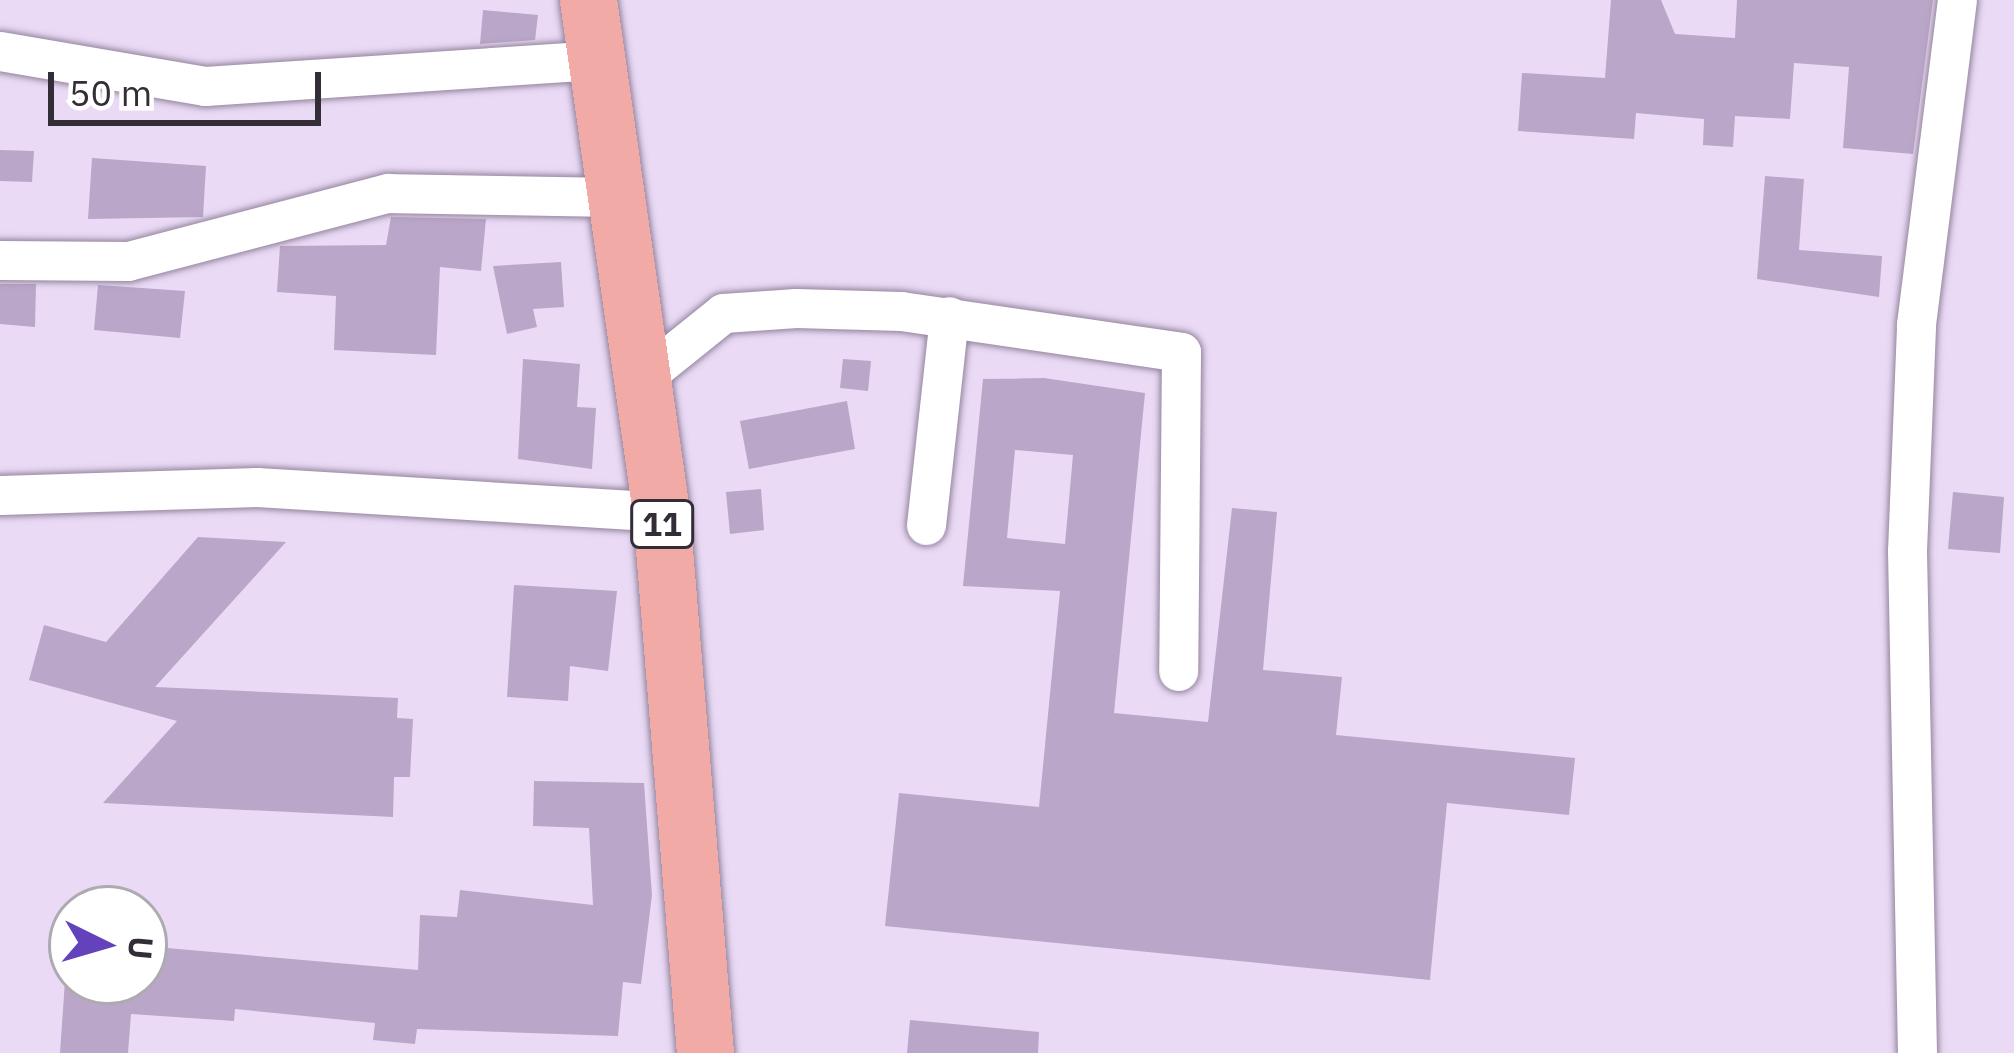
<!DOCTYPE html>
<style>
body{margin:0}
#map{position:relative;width:2014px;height:1053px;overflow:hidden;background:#eadaf6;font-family:"IBM Plex Sans",sans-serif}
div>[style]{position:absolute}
.building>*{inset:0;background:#baa6c8}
.roads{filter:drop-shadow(0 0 3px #94859e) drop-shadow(0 0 3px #94859e)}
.minor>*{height:39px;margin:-19.5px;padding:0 19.5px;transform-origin:19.5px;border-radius:19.5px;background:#fff}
.highway>*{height:57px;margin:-28.5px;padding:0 28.5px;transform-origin:28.5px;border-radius:28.5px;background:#f1aaa5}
span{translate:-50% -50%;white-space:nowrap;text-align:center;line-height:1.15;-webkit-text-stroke:10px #fff;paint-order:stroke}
.shield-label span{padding:3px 9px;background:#fff;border:3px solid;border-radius:9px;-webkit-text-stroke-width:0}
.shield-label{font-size:33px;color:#332d38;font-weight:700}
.north{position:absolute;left:48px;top:885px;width:120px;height:120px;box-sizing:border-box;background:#fff;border:3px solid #adabaf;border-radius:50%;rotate:95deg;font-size:33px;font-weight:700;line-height:48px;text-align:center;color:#332d38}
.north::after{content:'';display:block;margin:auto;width:42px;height:54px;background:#6342bb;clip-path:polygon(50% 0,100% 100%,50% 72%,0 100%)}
.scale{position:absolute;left:48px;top:72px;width:273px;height:54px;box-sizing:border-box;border:6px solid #332d38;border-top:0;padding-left:15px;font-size:36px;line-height:42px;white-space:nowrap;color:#332d38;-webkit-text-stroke:9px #fff;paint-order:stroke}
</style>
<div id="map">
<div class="building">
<i style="clip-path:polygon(1611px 0,1661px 0,1675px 34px,1735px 38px,1737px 0,1933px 0,1913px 154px,1843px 148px,1849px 67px,1794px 63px,1790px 119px,1735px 116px,1733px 147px,1703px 145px,1704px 119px,1636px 113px,1634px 139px,1518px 131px,1522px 73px,1605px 78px)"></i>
<i style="clip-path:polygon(483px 10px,538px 15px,535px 40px,480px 44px)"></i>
<i style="clip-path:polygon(0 150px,34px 151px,32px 182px,0 181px)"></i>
<i style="clip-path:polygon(92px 158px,206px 166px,203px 217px,88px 219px)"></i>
<i style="clip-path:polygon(1765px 176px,1804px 179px,1799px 250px,1882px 256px,1879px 297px,1757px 279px)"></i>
<i style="clip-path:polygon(391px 217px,486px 219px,481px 271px,440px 267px,436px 355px,334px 350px,336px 296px,277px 292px,280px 246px,386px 245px)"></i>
<i style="clip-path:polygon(561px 262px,564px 307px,533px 309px,537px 327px,507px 334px,493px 266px)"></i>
<i style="clip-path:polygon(0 284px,36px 284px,35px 327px,0 324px)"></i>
<i style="clip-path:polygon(98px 285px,185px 291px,180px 338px,94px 330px)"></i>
<i style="clip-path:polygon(523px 359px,580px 364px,577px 407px,596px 408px,592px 469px,518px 459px)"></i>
<i style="clip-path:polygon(843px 359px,871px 361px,868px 391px,840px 388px)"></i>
<i style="clip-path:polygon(evenodd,1044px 378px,1145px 393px,1114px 713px,1208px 722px,1232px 508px,1277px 512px,1263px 670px,1342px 677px,1336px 735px,1575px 758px,1569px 815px,1447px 803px,1430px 980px,885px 926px,899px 793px,1039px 807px,1060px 591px,963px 586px,983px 379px,1044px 378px,1015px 450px,1073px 455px,1065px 544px,1007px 538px,1015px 450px)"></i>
<i style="clip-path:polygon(847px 401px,855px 449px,749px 469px,740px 421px)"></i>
<i style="clip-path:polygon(761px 489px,764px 530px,730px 534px,726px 492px)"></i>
<i style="clip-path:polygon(1953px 492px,2004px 497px,2000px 553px,1948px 549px)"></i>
<i style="clip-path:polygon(198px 537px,286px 542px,155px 687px,398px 698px,397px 718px,413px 719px,410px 777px,394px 777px,393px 817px,103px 803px,177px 721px,29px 680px,44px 625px,106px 642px)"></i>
<i style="clip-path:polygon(514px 585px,617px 591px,608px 671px,570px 666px,568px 701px,507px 697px)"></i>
<i style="clip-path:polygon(534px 781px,644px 783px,652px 895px,641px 984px,623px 982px,618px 1036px,417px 1029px,415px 1044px,373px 1040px,375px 1023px,235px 1009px,234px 1021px,131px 1014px,128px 1053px,60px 1053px,65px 981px,144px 981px,144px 946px,418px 970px,420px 915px,457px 917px,460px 890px,593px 905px,589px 828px,533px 826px)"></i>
<i style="clip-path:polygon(910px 1020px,1039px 1032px,1038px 1053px,907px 1053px)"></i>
</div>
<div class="roads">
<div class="minor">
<i style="left:0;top:51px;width:208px;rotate:9.7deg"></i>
<i style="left:205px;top:86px;width:391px;rotate:-3.8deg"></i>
<i style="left:0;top:260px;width:128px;rotate:0.4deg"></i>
<i style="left:128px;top:261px;width:269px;rotate:-14.7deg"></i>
<i style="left:388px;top:193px;width:221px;rotate:1deg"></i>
<i style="left:646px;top:375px;width:99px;rotate:-38.8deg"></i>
<i style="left:723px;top:313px;width:73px;rotate:-3.9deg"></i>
<i style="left:796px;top:308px;width:105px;rotate:1.6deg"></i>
<i style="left:901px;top:311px;width:283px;rotate:8.3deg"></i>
<i style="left:1181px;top:352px;width:319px;rotate:90.5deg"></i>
<i style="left:0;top:495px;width:257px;rotate:-1.8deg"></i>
<i style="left:257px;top:487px;width:405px;rotate:3.5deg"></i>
<i style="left:926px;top:525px;width:210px;rotate:-83.7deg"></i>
<i style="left:1917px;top:1053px;width:502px;rotate:-91.14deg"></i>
<i style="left:1907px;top:551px;width:227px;rotate:-87.7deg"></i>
<i style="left:1916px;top:324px;width:327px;rotate:-82.8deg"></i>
</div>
<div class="highway">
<i style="left:588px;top:0;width:517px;rotate:81.89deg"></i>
<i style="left:661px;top:512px;width:543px;rotate:85.35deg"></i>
</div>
</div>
<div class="shield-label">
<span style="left:662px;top:524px">11</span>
</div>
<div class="north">U</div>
<div class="scale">50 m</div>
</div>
